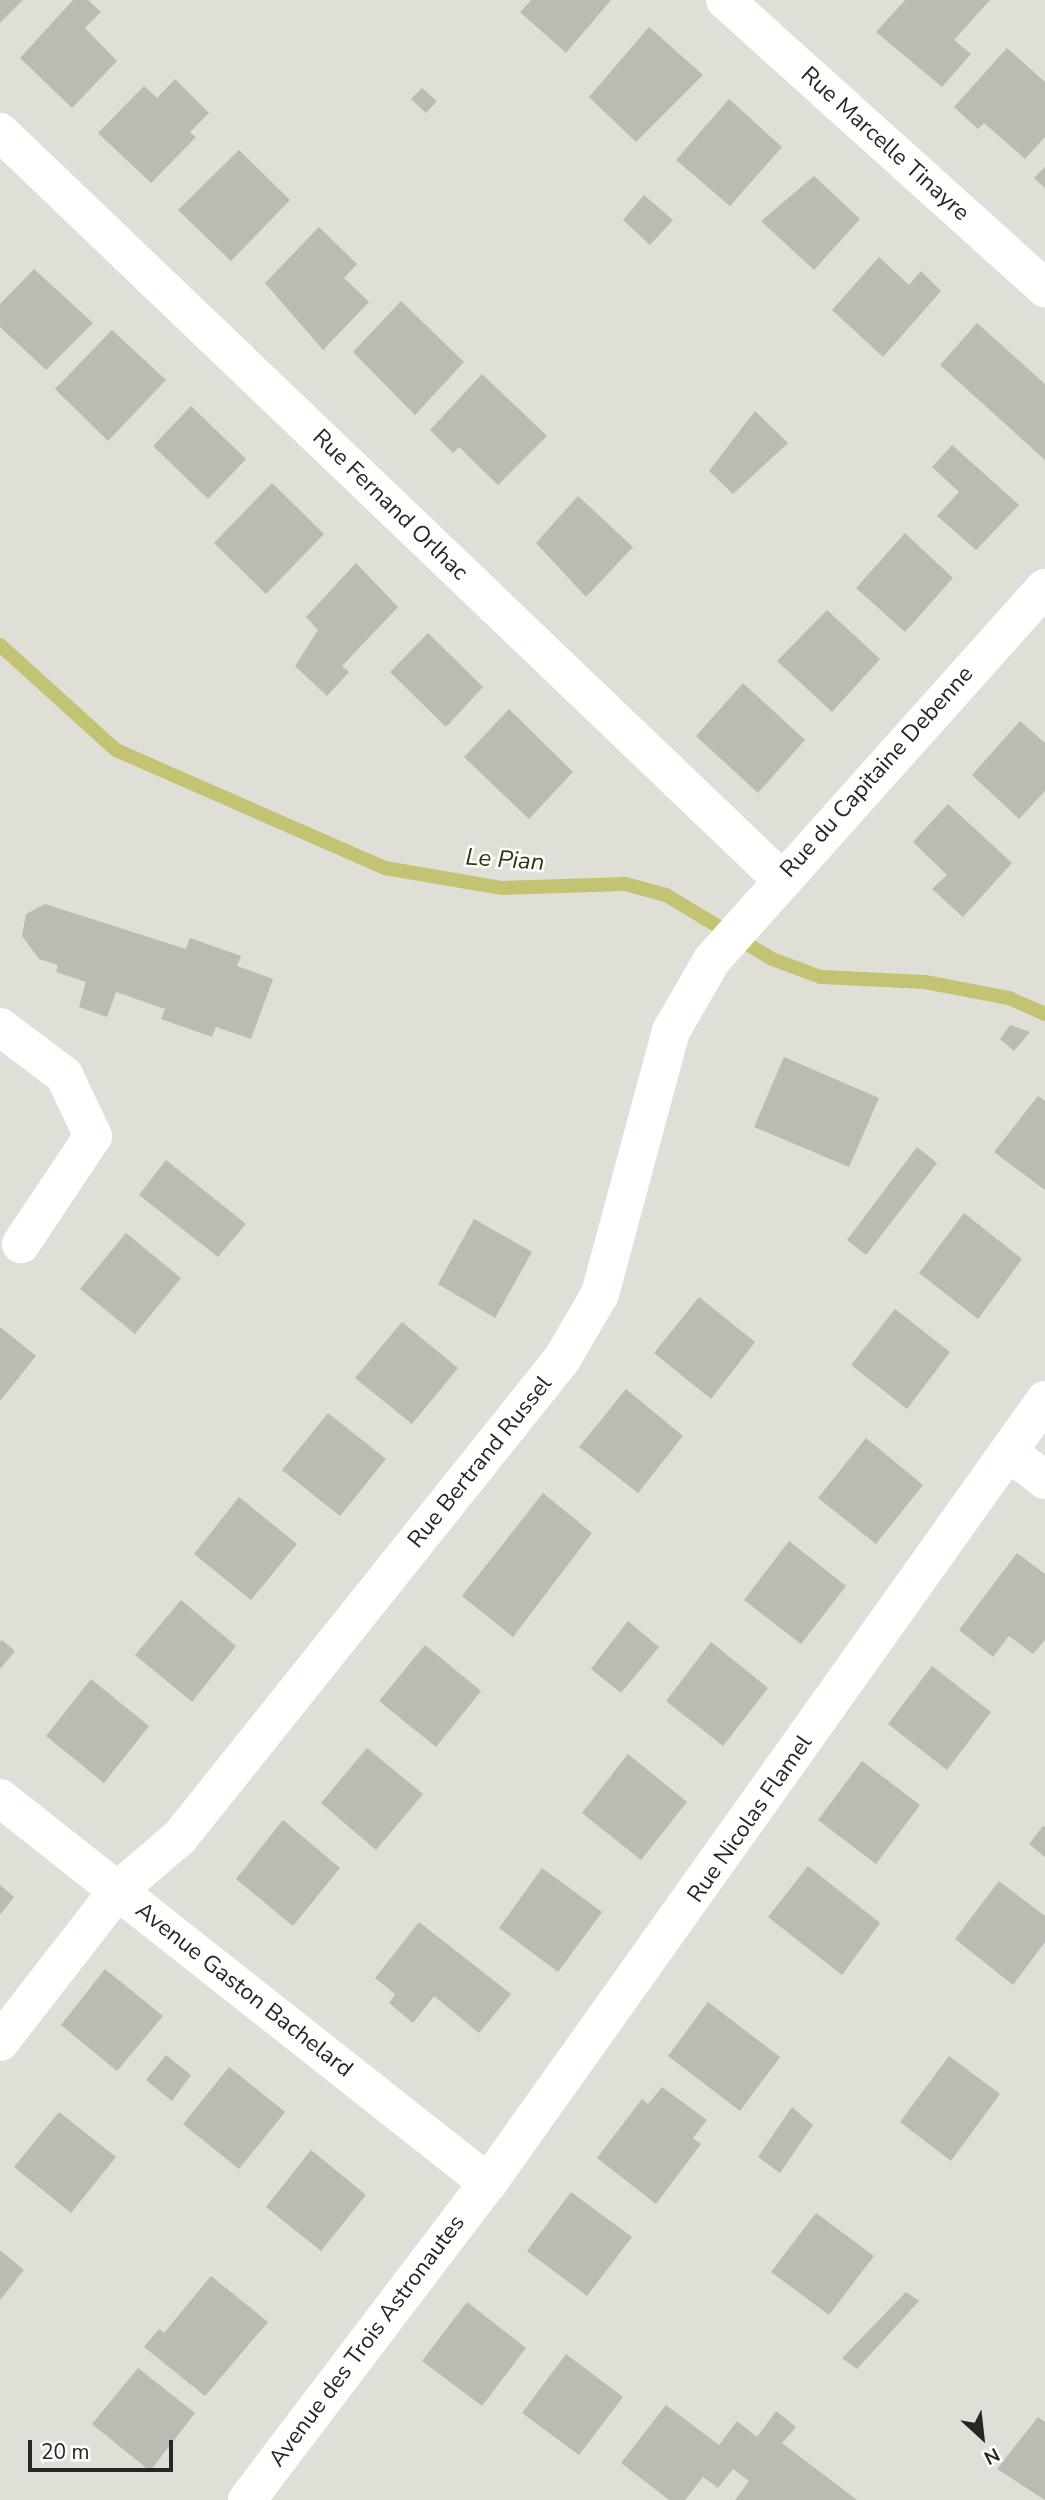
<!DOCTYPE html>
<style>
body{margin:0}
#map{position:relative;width:1045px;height:2500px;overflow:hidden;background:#dfdfd8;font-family:"Nunito Sans",sans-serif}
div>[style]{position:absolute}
.stream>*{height:14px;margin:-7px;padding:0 7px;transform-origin:7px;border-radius:7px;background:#c4c374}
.building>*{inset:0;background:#bbbbb4}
.minor>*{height:38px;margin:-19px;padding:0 19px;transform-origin:19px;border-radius:19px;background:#fff}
span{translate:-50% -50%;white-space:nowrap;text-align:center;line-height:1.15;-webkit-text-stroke:5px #fffffe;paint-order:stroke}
.street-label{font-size:23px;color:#262623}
.water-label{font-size:24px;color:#343310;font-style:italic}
.north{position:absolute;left:947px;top:2402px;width:70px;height:70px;-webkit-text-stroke:5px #fffffe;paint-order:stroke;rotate:153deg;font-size:19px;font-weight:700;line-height:28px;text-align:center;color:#262623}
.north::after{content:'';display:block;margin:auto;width:24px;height:32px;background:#262623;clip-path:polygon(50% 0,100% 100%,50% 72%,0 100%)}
.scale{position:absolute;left:28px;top:2440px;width:145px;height:32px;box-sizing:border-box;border:4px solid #262623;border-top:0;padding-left:9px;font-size:21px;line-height:24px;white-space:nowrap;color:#262623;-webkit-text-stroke:5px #fffffe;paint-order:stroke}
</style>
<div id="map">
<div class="stream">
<i style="left:0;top:645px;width:156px;rotate:42.2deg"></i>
<i style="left:116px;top:750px;width:294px;rotate:23.7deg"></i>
<i style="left:385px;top:868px;width:119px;rotate:9.7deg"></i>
<i style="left:502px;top:888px;width:123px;rotate:-1.9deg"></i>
<i style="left:625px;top:884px;width:42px;rotate:15deg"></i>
<i style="left:666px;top:895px;width:124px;rotate:31.1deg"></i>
<i style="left:772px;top:959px;width:52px;rotate:20.2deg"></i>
<i style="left:821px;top:977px;width:104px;rotate:2.8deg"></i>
<i style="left:925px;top:982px;width:86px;rotate:10.8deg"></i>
<i style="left:1009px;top:998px;width:39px;rotate:24deg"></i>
</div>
<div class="building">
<i style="clip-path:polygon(0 0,23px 0,0 23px)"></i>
<i style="clip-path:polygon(73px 0,88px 0,101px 12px,85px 28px,117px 61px,72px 108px,20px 58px)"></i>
<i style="clip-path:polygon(531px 0,611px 0,566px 53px,520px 12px)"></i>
<i style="clip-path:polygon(905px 0,990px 0,954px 40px,971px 54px,942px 87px,876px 32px)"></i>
<i style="clip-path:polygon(649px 27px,703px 75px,636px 142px,589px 97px)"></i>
<i style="clip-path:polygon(1007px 48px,1045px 82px,1045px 137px,1025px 159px,984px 123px,978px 129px,954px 107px)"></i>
<i style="clip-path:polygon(175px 79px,209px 113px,190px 132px,196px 137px,151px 183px,98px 133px,144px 86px,157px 98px)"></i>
<i style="clip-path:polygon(422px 88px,437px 101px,426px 113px,411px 99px)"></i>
<i style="clip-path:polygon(729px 99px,782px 147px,730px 206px,676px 160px)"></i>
<i style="clip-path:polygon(239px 150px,290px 200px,231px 261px,178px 210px)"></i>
<i style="clip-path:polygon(1045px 167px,1045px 188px,1034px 178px)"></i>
<i style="clip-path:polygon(814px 176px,860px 219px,814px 270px,761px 221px)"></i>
<i style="clip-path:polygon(644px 195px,673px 220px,650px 245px,623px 220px)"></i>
<i style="clip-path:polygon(319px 227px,357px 264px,344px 278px,369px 302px,323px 350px,265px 283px)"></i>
<i style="clip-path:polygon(879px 257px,909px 285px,921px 271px,941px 291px,883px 357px,832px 310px)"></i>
<i style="clip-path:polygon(34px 269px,93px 323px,46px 370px,0 327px,0 304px)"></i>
<i style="clip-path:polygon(401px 301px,464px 362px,415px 415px,353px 352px)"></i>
<i style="clip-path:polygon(977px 323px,1045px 384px,1045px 460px,940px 365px)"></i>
<i style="clip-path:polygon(112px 330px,166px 380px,108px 441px,55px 389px)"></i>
<i style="clip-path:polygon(482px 374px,547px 436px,498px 485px,459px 447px,453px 453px,430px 430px)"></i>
<i style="clip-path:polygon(191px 406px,246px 459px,208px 499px,153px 446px)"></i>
<i style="clip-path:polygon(755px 411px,788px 443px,733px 494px,709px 471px)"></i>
<i style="clip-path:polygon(952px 445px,1019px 505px,976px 550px,937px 516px,959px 492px,932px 467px)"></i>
<i style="clip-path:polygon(272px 483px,324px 534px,266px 594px,214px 543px)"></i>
<i style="clip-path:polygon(578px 496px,633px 547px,586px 597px,536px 543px)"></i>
<i style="clip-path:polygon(905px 533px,953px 578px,905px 632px,856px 588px)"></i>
<i style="clip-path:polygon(356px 563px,398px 607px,342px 666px,349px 672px,327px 696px,295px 666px,318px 630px,306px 617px)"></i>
<i style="clip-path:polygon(827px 610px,880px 659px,832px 712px,777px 661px)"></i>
<i style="clip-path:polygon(428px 633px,483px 687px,446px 727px,390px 672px)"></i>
<i style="clip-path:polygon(743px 683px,805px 740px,758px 793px,696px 736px)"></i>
<i style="clip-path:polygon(509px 709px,573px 772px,529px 819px,464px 757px)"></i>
<i style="clip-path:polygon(1020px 721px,1045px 743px,1045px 791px,1019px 819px,972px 775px)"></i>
<i style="clip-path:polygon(948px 804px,1012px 863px,963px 917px,932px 889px,947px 875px,913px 842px)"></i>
<i style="clip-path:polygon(45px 904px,186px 949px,190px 938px,241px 956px,237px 966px,273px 979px,251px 1039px,216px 1027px,212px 1037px,161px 1019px,165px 1009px,116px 992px,107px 1017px,79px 1007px,86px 982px,56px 972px,58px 965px,39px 959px,22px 936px,26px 914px)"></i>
<i style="clip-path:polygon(1010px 1025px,1030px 1032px,1014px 1051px,1000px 1039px)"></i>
<i style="clip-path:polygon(784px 1057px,879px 1098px,849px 1167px,754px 1127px)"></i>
<i style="clip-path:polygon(1038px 1096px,1045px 1101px,1045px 1190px,994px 1152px)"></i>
<i style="clip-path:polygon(917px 1147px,937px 1163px,866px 1255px,847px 1240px)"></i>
<i style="clip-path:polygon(166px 1160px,246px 1224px,218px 1257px,139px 1195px)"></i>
<i style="clip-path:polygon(964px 1213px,1022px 1259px,978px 1319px,919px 1273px)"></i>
<i style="clip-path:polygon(474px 1219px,532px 1252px,495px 1318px,438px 1284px)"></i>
<i style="clip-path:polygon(126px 1233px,181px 1278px,135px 1334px,80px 1289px)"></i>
<i style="clip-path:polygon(699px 1297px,755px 1342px,711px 1399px,654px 1353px)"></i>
<i style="clip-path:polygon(895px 1309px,950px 1352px,907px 1409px,851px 1365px)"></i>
<i style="clip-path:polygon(402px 1322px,458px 1368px,412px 1424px,355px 1378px)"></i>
<i style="clip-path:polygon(0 1327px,36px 1356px,0 1401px)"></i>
<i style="clip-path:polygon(626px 1389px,683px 1436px,638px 1493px,579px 1447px)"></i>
<i style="clip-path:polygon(328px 1413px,386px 1459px,340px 1516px,282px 1470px)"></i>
<i style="clip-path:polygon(866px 1438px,923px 1485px,876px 1544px,818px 1498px)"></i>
<i style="clip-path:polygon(543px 1493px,592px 1533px,513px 1637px,462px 1596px)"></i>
<i style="clip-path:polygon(239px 1497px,297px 1544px,251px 1600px,194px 1554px)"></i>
<i style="clip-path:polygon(789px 1541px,846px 1586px,801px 1644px,744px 1600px)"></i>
<i style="clip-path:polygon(1017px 1553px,1045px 1574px,1045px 1640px,1033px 1654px,1009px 1636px,993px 1657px,959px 1630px)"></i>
<i style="clip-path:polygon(181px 1600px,236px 1646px,192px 1702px,135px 1655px)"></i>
<i style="clip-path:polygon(628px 1621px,659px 1647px,621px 1693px,591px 1669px)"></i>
<i style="clip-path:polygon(2px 1640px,15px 1651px,0 1669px,0 1642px)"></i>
<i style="clip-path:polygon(711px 1642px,768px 1688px,723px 1746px,666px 1701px)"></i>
<i style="clip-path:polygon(425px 1645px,481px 1691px,436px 1747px,379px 1701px)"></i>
<i style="clip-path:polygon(932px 1666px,991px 1712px,947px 1770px,888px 1724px)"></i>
<i style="clip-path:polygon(91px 1679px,149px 1726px,104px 1783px,46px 1736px)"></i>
<i style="clip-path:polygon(367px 1748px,423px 1794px,376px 1850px,321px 1803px)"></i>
<i style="clip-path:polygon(628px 1754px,687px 1802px,641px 1860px,582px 1813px)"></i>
<i style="clip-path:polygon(862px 1761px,920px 1805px,876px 1864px,818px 1820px)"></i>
<i style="clip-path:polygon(283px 1820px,340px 1868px,293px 1926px,236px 1879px)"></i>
<i style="clip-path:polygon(1043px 1826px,1045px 1827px,1045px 1857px,1029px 1844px)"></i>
<i style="clip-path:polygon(808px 1866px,880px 1923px,842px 1975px,768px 1917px)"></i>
<i style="clip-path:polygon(542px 1868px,602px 1912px,558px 1972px,499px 1928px)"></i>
<i style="clip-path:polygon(999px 1881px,1045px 1916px,1045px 1942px,1013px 1985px,955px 1939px)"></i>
<i style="clip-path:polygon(0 1885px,14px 1897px,0 1915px)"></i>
<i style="clip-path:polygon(419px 1922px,511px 1994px,479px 2033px,434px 1996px,413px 2023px,389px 2003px,395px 1994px,375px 1978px)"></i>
<i style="clip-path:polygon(105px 1969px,163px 2016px,117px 2071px,61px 2025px)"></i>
<i style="clip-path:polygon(708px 2002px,780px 2057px,740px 2111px,668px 2056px)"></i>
<i style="clip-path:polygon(166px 2055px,191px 2075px,172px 2101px,146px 2080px)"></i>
<i style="clip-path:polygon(949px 2056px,1000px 2094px,951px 2161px,900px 2122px)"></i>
<i style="clip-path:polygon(229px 2067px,285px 2112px,239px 2169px,183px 2124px)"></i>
<i style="clip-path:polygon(662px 2087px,707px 2120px,693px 2138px,701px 2144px,656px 2204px,597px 2158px,642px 2099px,648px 2104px)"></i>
<i style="clip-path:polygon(792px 2107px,813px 2125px,780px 2173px,758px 2157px)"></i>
<i style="clip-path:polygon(59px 2112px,116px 2157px,71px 2213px,14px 2167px)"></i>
<i style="clip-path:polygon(311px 2150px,366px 2195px,321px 2251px,266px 2207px)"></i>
<i style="clip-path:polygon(571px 2192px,632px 2237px,587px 2296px,527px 2251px)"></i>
<i style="clip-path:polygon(816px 2213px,874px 2256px,829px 2315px,771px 2272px)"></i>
<i style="clip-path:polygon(0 2250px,24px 2270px,0 2300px)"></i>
<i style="clip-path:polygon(211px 2276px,268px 2322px,205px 2396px,144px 2347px,159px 2329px,164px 2333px)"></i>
<i style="clip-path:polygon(906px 2292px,919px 2301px,857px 2369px,842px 2358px)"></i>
<i style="clip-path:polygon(467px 2302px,526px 2348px,482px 2406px,422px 2361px)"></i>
<i style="clip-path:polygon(566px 2354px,623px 2397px,579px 2455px,522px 2413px)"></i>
<i style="clip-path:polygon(138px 2368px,195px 2413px,150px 2471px,92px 2424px)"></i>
<i style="clip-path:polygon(666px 2405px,719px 2445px,737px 2421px,757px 2437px,776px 2411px,796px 2427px,782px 2443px,857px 2500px,735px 2500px,749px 2481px,733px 2469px,718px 2488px,703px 2477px,685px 2500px,669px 2500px,621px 2463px)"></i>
<i style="clip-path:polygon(1038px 2417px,1045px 2422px,1045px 2500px,997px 2469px)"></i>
</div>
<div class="minor">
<i style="left:725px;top:0;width:431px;rotate:42deg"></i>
<i style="left:0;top:132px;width:1081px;rotate:43.73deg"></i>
<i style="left:0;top:1027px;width:80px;rotate:36.9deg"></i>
<i style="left:64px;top:1075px;width:68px;rotate:64.6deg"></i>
<i style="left:93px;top:1136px;width:130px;rotate:123.7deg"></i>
<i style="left:1010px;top:1453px;width:44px;rotate:37.6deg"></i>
<i style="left:0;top:1798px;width:622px;rotate:38.27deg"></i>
<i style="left:0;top:2042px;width:192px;rotate:-52.2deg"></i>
<i style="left:118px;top:1890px;width:82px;rotate:-40.5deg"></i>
<i style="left:180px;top:1837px;width:612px;rotate:-51.37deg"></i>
<i style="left:562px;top:1359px;width:75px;rotate:-59.7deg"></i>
<i style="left:600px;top:1294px;width:272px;rotate:-74.9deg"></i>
<i style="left:671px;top:1031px;width:82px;rotate:-60deg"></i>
<i style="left:712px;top:960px;width:499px;rotate:-48.2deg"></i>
<i style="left:247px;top:2500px;width:398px;rotate:-52.8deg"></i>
<i style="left:488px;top:2183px;width:961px;rotate:-54.57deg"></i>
</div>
<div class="street-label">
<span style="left:885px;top:144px;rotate:42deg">Rue Marcelle Tinayre</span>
<span style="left:390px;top:505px;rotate:44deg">Rue Fernand Orlhac</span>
<span style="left:877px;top:772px;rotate:-48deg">Rue du Capitaine Debenne</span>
<span style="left:480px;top:1462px;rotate:-51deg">Rue Bertrand Russel</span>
<span style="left:750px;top:1819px;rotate:-55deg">Rue Nicolas Flamel</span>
<span style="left:244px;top:1990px;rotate:38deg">Avenue Gaston Bachelard</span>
<span style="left:367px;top:2341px;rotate:-53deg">Avenue des Trois Astronautes</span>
</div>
<div class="water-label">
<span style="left:505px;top:860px;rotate:4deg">Le Pian</span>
</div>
<div class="north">N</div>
<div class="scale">20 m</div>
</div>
